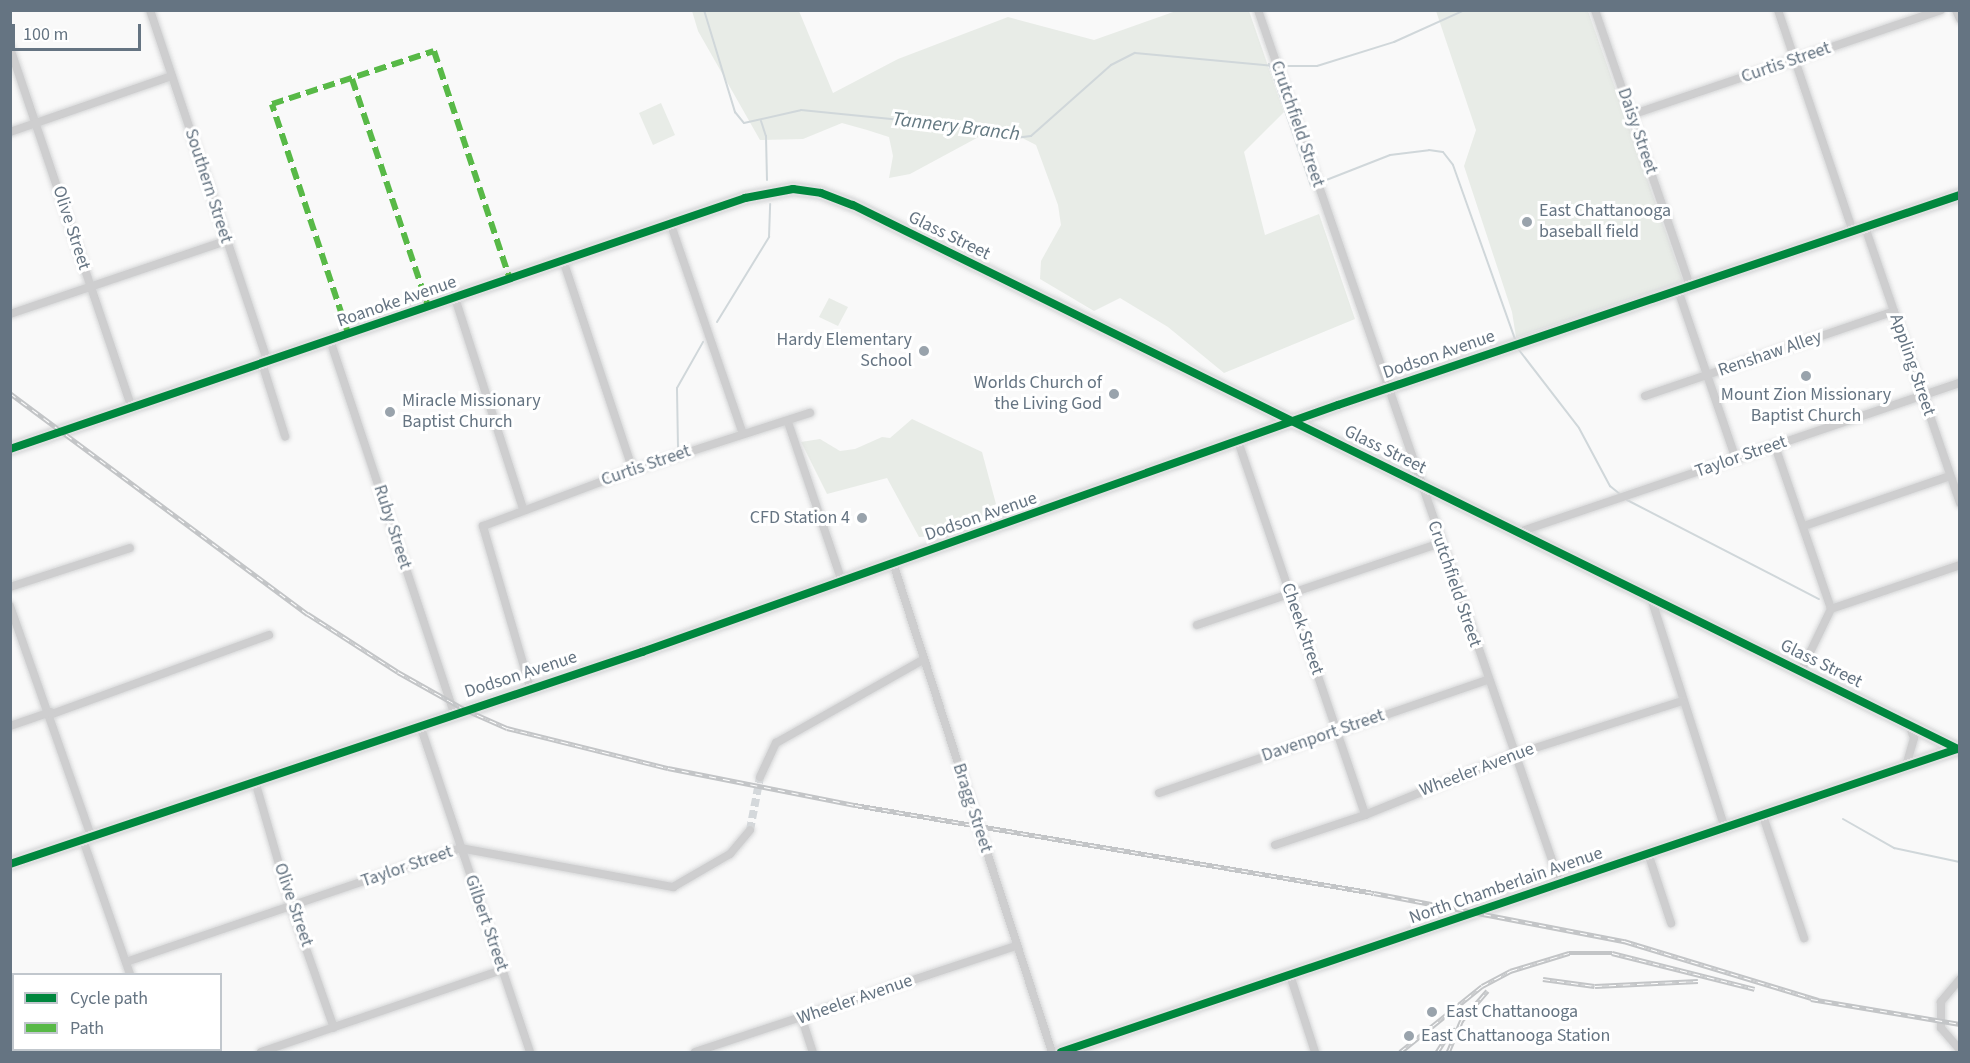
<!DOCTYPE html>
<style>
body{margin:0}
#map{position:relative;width:1970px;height:1063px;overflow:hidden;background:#f9f9f9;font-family:"Source Sans 3",sans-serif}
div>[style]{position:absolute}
.green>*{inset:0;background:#e8ece7}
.stream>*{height:2px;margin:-1px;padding:0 1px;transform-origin:1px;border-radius:1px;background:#d0d7da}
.street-tunnel>*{height:8px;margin-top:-4px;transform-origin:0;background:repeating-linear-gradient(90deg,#d4d8db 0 8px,transparent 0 12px)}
.roads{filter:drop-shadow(0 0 2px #d5d6d7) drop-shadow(0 0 2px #d5d6d7)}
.street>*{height:8px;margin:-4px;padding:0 4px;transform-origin:4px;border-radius:4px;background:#cececf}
.secondary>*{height:12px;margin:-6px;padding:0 6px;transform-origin:6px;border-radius:6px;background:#e1e1e2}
.rail>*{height:4.5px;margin-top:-2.25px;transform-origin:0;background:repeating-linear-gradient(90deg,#fff 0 7px,#c3c5c7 0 14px);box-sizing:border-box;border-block:2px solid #c3c5c7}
.quiet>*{height:6px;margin-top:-3px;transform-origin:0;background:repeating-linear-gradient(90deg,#58b947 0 12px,transparent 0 18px)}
.cycleway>*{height:8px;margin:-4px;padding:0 4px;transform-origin:4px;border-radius:4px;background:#00873e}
.dots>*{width:16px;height:16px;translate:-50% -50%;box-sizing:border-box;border:3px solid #fff;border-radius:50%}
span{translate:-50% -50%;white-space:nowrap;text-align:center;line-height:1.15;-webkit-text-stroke:6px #fff;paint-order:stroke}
.street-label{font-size:18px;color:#657482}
.poi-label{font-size:18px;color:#657482}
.left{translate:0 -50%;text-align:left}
.right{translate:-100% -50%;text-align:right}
.water-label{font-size:20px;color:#657a83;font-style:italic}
.frame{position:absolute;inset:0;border:12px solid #657482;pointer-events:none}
.legend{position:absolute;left:12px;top:973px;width:210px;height:78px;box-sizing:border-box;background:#fff;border:2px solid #c1c7cd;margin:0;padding:8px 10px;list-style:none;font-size:18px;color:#657482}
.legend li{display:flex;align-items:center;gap:12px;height:30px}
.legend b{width:30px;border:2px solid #c1c7cd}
.scale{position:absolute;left:12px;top:24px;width:129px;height:27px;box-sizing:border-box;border:3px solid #657482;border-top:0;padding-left:8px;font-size:18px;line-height:21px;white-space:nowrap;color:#657482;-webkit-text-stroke:4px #fff;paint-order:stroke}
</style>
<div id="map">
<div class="green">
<i style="clip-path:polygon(692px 11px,799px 11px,833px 93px,898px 59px,1008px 17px,1094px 40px,1176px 11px,1249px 11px,1284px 112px,1244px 152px,1265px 235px,1319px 214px,1355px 319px,1224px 373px,1168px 327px,1120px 298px,1094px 311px,1040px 279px,1041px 261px,1061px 225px,1058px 205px,1036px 145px,999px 126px,910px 174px,889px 178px,893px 156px,889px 137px,867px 130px,842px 123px,803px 139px,760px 140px,698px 31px)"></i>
<i style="clip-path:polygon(1436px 11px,1588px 11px,1683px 281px,1516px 337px,1512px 312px,1464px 166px,1476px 130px)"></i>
<i style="clip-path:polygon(661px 103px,675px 135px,653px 145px,639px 113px)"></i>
<i style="clip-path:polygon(829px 298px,848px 307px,838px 326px,819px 317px)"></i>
<i style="clip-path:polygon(912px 419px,982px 452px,996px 504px,992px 519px,937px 536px,919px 537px,887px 478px,827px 494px,801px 442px,820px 439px,840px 451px,855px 449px,882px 437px,890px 438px)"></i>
</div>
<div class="stream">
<i style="left:704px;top:10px;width:107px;rotate:73.1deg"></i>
<i style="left:735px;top:112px;width:14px;rotate:51deg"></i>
<i style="left:744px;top:123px;width:58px;rotate:-12.8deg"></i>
<i style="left:801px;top:110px;width:141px;rotate:5.7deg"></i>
<i style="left:941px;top:124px;width:75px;rotate:10.7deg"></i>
<i style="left:1015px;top:138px;width:16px;rotate:-7deg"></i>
<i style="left:1031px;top:136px;width:107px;rotate:-41.6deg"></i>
<i style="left:1111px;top:65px;width:27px;rotate:-27deg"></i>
<i style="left:1135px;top:53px;width:141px;rotate:5.3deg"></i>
<i style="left:1269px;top:64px;width:129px;rotate:71deg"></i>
<i style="left:1311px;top:186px;width:85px;rotate:-21.4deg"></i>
<i style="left:1390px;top:155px;width:39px;rotate:-7deg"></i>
<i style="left:1429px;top:150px;width:14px;rotate:8deg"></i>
<i style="left:1443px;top:152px;width:16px;rotate:52deg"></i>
<i style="left:1453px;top:165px;width:188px;rotate:70.4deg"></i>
<i style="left:1280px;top:66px;width:37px"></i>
<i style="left:1317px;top:66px;width:81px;rotate:-17.3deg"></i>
<i style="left:1394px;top:42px;width:78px;rotate:-24.3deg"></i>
<i style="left:761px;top:121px;width:16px;rotate:72deg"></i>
<i style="left:766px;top:136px;width:44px;rotate:88.7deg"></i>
<i style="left:717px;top:322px;width:100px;rotate:-58.5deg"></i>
<i style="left:769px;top:237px;width:33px;rotate:-88deg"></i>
<i style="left:1519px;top:350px;width:98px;rotate:52.4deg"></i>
<i style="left:1579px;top:428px;width:66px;rotate:61.9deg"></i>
<i style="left:1610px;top:486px;width:13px;rotate:39deg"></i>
<i style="left:678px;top:447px;width:59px;rotate:-91deg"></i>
<i style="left:677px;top:388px;width:53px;rotate:-60.5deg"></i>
<i style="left:1627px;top:500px;width:216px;rotate:27.3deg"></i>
<i style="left:1843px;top:819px;width:59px;rotate:29.6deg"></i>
<i style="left:1894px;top:848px;width:67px;rotate:12deg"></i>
</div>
<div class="street-tunnel">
<i style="left:750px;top:830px;width:54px;rotate:-79.3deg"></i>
</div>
<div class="roads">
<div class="street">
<i style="left:150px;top:10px;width:371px;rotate:71.5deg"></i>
<i style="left:1258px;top:10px;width:924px;rotate:70.92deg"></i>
<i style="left:1595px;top:10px;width:292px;rotate:71deg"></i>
<i style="left:1778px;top:10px;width:233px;rotate:71.3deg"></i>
<i style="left:1956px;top:10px;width:10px;rotate:66deg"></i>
<i style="left:10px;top:48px;width:381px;rotate:71.3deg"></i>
<i style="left:1631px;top:115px;width:327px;rotate:-18.7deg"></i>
<i style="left:10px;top:132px;width:171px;rotate:-19.1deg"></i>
<i style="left:671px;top:225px;width:221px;rotate:71deg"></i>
<i style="left:1865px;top:227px;width:292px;rotate:71deg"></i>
<i style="left:564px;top:263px;width:218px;rotate:71.6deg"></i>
<i style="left:1678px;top:290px;width:179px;rotate:71.1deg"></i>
<i style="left:455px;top:298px;width:222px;rotate:72.1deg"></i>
<i style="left:10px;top:314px;width:228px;rotate:-18.7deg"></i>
<i style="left:330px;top:340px;width:393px;rotate:71.6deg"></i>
<i style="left:262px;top:363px;width:77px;rotate:72.5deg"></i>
<i style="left:1645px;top:396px;width:263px;rotate:-18.8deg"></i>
<i style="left:788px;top:422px;width:166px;rotate:71.3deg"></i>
<i style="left:1239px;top:444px;width:392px;rotate:71.2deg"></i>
<i style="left:1775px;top:446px;width:172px;rotate:71deg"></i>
<i style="left:1831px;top:609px;width:69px;rotate:115.8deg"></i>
<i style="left:1804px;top:526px;width:154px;rotate:-18.9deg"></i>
<i style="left:1522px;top:531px;width:462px;rotate:-18.7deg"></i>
<i style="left:893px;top:563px;width:514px;rotate:71.99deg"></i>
<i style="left:10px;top:587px;width:126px;rotate:-18deg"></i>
<i style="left:1651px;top:598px;width:243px;rotate:72.2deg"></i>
<i style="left:10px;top:606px;width:244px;rotate:70.6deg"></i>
<i style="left:1831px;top:609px;width:136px;rotate:-18.8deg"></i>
<i style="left:1197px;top:625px;width:256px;rotate:-18.6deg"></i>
<i style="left:530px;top:687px;width:168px;rotate:-106.3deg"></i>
<i style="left:483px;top:526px;width:160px;rotate:-20.5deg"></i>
<i style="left:633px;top:470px;width:186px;rotate:-17.9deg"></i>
<i style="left:52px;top:714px;width:231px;rotate:-20deg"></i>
<i style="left:420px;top:725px;width:345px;rotate:71.4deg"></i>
<i style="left:10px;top:726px;width:43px;rotate:-18.9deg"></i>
<i style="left:1906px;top:766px;width:29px;rotate:-74deg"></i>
<i style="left:1914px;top:738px;width:14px;rotate:-111deg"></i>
<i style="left:760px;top:777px;width:38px;rotate:-65deg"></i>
<i style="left:776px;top:743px;width:169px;rotate:-29.5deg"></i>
<i style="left:255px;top:781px;width:130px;rotate:73.9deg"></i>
<i style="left:291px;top:906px;width:129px;rotate:70.6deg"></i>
<i style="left:1159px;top:793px;width:347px;rotate:-19deg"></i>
<i style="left:1763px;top:816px;width:129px;rotate:71.4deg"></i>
<i style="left:83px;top:840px;width:142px;rotate:70.7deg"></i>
<i style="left:1275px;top:845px;width:95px;rotate:-18.4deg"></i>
<i style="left:1365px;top:815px;width:160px;rotate:-22.1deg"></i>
<i style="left:1513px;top:755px;width:177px;rotate:-17.7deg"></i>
<i style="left:1648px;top:853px;width:74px;rotate:71.8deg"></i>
<i style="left:126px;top:962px;width:353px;rotate:-18.8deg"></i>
<i style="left:460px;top:848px;width:217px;rotate:10.4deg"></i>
<i style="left:673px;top:887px;width:66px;rotate:-30.1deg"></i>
<i style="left:730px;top:854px;width:31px;rotate:-50deg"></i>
<i style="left:1290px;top:975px;width:81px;rotate:72deg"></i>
<i style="left:1960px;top:979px;width:30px;rotate:130deg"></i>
<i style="left:1941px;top:1002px;width:26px;rotate:90deg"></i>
<i style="left:1941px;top:1028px;width:29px;rotate:49deg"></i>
<i style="left:802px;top:1019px;width:35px;rotate:72deg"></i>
<i style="left:156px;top:1050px;width:2px;rotate:63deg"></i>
<i style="left:261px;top:1052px;width:255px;rotate:-18.8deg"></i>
<i style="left:695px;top:1052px;width:337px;rotate:-18.3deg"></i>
</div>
<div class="secondary">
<i style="left:10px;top:449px;width:777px;rotate:-18.85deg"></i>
<i style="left:745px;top:198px;width:49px;rotate:-10.6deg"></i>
<i style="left:793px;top:189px;width:28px;rotate:8deg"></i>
<i style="left:821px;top:193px;width:34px;rotate:21deg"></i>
<i style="left:853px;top:205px;width:1234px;rotate:26.21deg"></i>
<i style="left:10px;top:864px;width:667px;rotate:-18.54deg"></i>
<i style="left:642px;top:652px;width:739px;rotate:-19.54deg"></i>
<i style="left:1338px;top:405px;width:656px;rotate:-18.66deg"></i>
<i style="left:1061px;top:1052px;width:946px;rotate:-18.68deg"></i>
</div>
</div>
<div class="rail">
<i style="left:10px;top:393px;width:371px;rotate:36.6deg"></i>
<i style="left:308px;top:614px;width:107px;rotate:32.8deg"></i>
<i style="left:398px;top:672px;width:76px;rotate:29.3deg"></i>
<i style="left:464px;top:709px;width:47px;rotate:23.8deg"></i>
<i style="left:507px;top:728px;width:166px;rotate:14deg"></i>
<i style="left:668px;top:768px;width:191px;rotate:11.2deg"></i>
<i style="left:855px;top:805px;width:526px;rotate:9.62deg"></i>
<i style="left:1374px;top:893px;width:255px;rotate:10.9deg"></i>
<i style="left:1624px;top:941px;width:203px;rotate:16.9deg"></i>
<i style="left:1543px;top:979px;width:52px;rotate:7.7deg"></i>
<i style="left:1595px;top:986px;width:103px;rotate:-2.8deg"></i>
<i style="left:1811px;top:999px;width:151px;rotate:9.5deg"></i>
<i style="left:1400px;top:1052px;width:105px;rotate:-38.8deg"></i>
<i style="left:1482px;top:986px;width:32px;rotate:-28deg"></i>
<i style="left:1510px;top:971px;width:62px;rotate:-17deg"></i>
<i style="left:1569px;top:953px;width:43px"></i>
<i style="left:1612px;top:953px;width:147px;rotate:14.1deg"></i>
<i style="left:1437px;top:1052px;width:30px;rotate:-57deg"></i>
<i style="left:1448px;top:1052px;width:34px;rotate:-67deg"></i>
<i style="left:1461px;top:1021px;width:40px;rotate:-49deg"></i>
</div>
<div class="quiet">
<i style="left:352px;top:79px;width:239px;rotate:71.5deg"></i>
<i style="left:348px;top:333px;width:241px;rotate:-108.4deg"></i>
<i style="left:272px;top:104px;width:170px;rotate:-18.1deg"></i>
<i style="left:434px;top:51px;width:241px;rotate:71.6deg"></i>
</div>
<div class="cycleway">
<i style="left:10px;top:449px;width:777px;rotate:-18.85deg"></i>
<i style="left:745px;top:198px;width:49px;rotate:-10.6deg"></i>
<i style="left:793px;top:189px;width:28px;rotate:8deg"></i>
<i style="left:821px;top:193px;width:34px;rotate:21deg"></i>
<i style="left:853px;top:205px;width:1234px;rotate:26.21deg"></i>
<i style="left:10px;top:864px;width:667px;rotate:-18.54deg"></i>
<i style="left:642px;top:652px;width:739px;rotate:-19.54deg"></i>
<i style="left:1338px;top:405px;width:656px;rotate:-18.66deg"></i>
<i style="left:1061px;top:1052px;width:946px;rotate:-18.68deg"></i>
</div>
<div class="dots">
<i style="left:1527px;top:222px;background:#99a3ac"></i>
<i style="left:924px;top:351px;background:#99a3ac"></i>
<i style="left:1806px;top:376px;background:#99a3ac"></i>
<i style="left:1114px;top:394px;background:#99a3ac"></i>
<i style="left:390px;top:412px;background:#99a3ac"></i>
<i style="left:862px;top:518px;background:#99a3ac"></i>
<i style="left:1432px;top:1012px;background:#99a3ac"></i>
<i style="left:1409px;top:1036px;background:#99a3ac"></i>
</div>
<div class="street-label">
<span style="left:1786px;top:63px;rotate:-19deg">Curtis Street</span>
<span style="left:1297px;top:124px;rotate:71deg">Crutchfield Street</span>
<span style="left:1637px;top:131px;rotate:71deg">Daisy Street</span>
<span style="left:208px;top:186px;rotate:72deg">Southern Street</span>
<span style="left:71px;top:228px;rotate:72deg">Olive Street</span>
<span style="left:949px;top:236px;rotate:26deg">Glass Street</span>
<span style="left:397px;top:302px;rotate:-19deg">Roanoke Avenue</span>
<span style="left:1770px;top:354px;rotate:-19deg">Renshaw Alley</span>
<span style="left:1439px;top:355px;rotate:-19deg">Dodson Avenue</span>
<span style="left:1912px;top:365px;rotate:71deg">Appling Street</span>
<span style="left:1385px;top:450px;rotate:26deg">Glass Street</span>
<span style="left:1741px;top:457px;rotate:-19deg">Taylor Street</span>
<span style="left:646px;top:466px;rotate:-19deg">Curtis Street</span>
<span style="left:981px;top:517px;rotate:-19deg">Dodson Avenue</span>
<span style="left:392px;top:527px;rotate:72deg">Ruby Street</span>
<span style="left:1454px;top:584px;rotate:71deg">Crutchfield Street</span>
<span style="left:1302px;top:629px;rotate:71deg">Cheek Street</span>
<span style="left:1821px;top:664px;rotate:26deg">Glass Street</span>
<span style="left:521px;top:675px;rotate:-18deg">Dodson Avenue</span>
<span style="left:1323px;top:736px;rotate:-19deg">Davenport Street</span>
<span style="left:1477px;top:770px;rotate:-21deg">Wheeler Avenue</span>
<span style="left:972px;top:808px;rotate:72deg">Bragg Street</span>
<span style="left:407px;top:867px;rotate:-19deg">Taylor Street</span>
<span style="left:1506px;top:886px;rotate:-19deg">North Chamberlain Avenue</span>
<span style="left:293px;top:905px;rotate:71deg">Olive Street</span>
<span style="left:486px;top:923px;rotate:71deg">Gilbert Street</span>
<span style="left:855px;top:1000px;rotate:-19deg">Wheeler Avenue</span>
</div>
<div class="poi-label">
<span class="left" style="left:1539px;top:222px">East Chattanooga<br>baseball field</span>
<span class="right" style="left:912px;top:351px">Hardy Elementary<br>School</span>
<span class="right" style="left:1102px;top:394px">Worlds Church of<br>the Living God</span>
<span style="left:1806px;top:406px">Mount Zion Missionary<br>Baptist Church</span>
<span class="left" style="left:402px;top:412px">Miracle Missionary<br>Baptist Church</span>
<span class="right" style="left:850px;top:518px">CFD Station 4</span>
<span class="left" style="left:1446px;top:1012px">East Chattanooga</span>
<span class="left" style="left:1421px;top:1036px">East Chattanooga Station</span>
</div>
<div class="water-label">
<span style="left:956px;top:127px;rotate:7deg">Tannery Branch</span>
</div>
<div class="frame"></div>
<ul class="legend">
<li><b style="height:8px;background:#00873e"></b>Cycle path</li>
<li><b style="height:8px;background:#58b947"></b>Path</li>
</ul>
<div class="scale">100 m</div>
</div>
